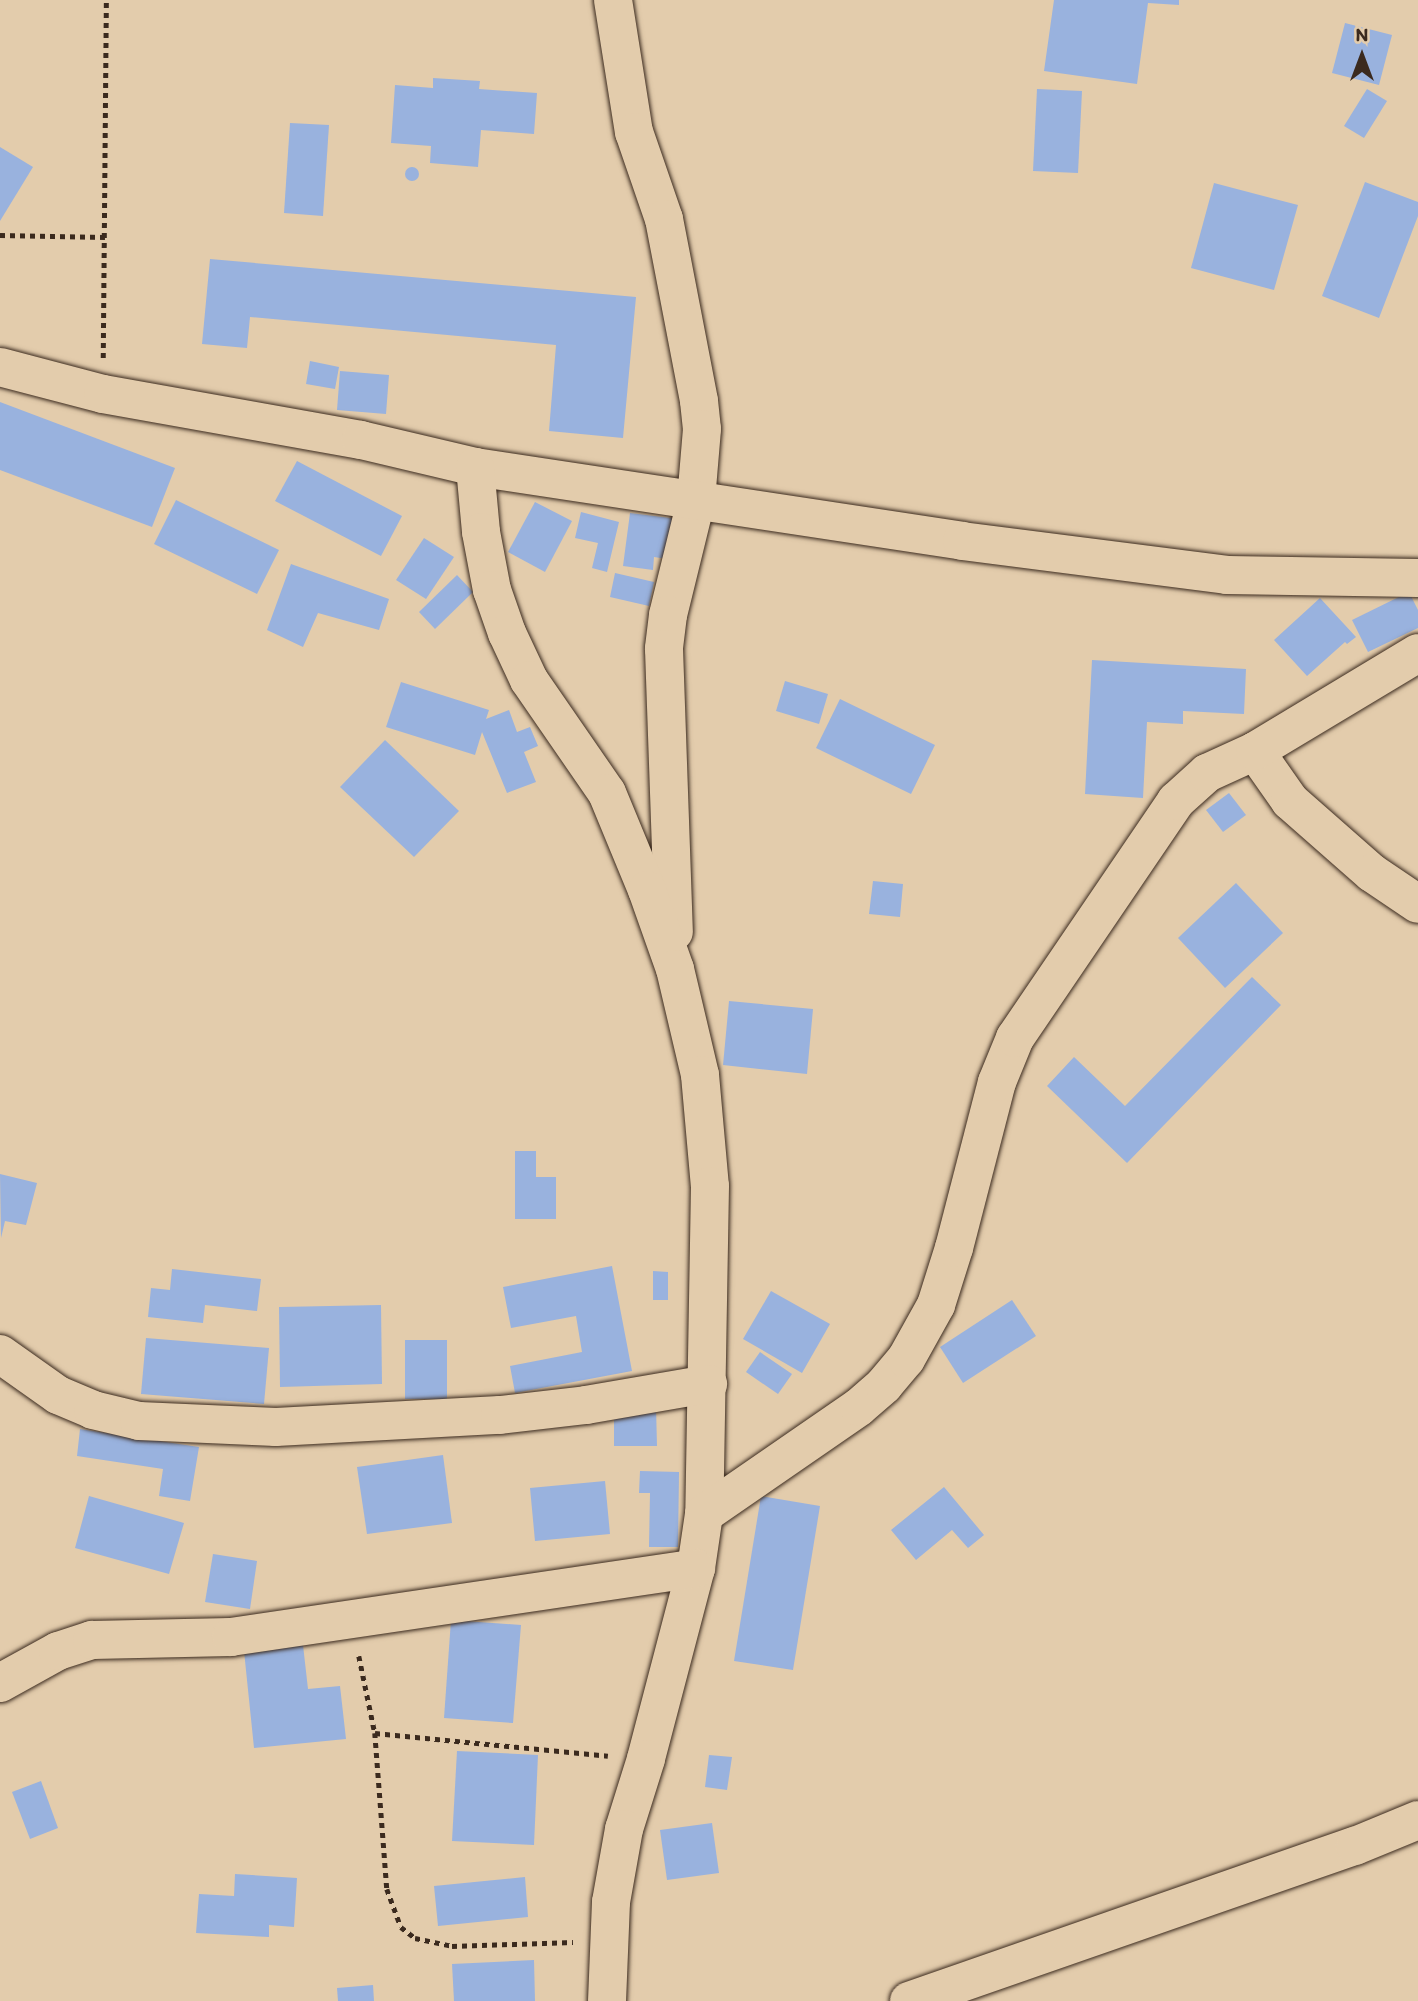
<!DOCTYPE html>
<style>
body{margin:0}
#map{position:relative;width:1418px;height:2001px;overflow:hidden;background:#e3ccac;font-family:Itim,sans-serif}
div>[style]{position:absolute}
.building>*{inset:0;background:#99b2de}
.round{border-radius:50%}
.path>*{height:4.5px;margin-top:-2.25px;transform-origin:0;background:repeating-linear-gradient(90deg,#3b2a1e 0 5px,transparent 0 10px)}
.roads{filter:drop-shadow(0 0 2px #3b2a1e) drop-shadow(0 0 2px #3b2a1e)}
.minor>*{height:38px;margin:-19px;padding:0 19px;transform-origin:19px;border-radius:19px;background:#e3ccac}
span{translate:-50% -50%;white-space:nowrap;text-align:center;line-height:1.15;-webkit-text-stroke:6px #e3ccac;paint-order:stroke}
.north{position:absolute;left:1327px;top:21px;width:70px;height:70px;-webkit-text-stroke:5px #e3ccac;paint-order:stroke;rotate:0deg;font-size:19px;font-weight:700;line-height:28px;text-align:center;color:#3b2a1e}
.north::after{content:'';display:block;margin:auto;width:24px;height:32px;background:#3b2a1e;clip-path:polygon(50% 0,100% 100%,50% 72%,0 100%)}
</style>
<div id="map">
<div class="building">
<i style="clip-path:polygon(1054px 0,1179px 0,1179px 5px,1148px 3px,1137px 84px,1044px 71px)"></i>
<i style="clip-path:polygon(1345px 23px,1392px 35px,1379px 85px,1332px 73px)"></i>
<i style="clip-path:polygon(433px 78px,480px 81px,479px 89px,537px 93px,534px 134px,481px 130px,478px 167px,430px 163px,431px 146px,391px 143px,395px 85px,433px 88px)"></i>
<i style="clip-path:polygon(1037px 89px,1082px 91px,1078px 173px,1033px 171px)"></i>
<i style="clip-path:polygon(1367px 89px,1387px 101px,1364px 138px,1344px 126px)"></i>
<i style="clip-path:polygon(290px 123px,329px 125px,323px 216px,284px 213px)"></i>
<i style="clip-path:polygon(0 147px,33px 167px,0 221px)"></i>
<i class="round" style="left:405px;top:167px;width:14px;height:14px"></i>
<i style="clip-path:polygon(1365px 182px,1418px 202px,1418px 216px,1379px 318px,1322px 296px)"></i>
<i style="clip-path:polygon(1214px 183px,1298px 205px,1274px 290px,1191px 268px)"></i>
<i style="clip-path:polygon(210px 259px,636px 297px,623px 438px,549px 431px,556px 345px,250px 317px,247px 348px,202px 344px)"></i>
<i style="clip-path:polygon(310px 361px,339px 367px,335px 389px,306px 384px)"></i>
<i style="clip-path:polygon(340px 371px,389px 375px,386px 414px,337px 410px)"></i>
<i style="clip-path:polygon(0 402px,175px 468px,152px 527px,0 470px)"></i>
<i style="clip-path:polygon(297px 461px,402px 516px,381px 556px,275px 501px)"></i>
<i style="clip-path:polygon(176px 500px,279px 550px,257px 594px,154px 544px)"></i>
<i style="clip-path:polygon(535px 502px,572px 521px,545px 572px,508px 552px)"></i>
<i style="clip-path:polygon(581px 512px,619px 522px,607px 572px,592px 568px,598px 543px,575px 538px)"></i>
<i style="clip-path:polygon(630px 513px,679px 519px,674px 560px,654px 557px,653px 570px,623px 566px)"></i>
<i style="clip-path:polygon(424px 538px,454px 557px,426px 599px,396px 580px)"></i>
<i style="clip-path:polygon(291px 564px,389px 599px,379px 630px,318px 613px,303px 647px,267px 630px)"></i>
<i style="clip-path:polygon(615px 573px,654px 582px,649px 606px,610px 597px)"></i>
<i style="clip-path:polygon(457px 575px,473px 592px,435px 629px,419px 612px)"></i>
<i style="clip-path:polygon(1409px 592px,1418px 610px,1418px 628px,1368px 652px,1352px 620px)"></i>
<i style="clip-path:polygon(1320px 598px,1356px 637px,1347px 644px,1345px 642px,1307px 676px,1274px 640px)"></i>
<i style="clip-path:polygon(1092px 660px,1246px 669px,1244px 714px,1183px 711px,1183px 724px,1147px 722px,1143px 798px,1085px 794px)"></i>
<i style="clip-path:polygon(785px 681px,828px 694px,819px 724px,776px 711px)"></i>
<i style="clip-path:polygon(401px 682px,489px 710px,486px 719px,509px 710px,517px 732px,530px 727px,538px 746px,524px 752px,536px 782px,507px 793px,482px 732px,475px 755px,386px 727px)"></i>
<i style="clip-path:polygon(840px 699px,935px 745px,911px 794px,816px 748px)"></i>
<i style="clip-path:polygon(385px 740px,459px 811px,414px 857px,340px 787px)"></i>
<i style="clip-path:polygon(1229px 793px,1246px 815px,1223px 832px,1206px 810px)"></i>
<i style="clip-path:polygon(873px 881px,903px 884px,900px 917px,869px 914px)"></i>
<i style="clip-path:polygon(1236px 883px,1283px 933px,1225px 988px,1178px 938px)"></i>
<i style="clip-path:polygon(1252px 977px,1281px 1005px,1127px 1163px,1047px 1086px,1074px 1057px,1125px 1106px)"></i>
<i style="clip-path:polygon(729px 1001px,813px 1009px,807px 1074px,723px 1065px)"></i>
<i style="clip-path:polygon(515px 1151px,536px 1151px,536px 1177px,556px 1177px,556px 1219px,515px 1219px)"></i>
<i style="clip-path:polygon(0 1174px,37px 1183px,26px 1225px,5px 1221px,1px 1238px)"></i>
<i style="clip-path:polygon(612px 1266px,632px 1371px,515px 1393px,510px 1366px,582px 1352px,576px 1316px,511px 1328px,503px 1287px)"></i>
<i style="clip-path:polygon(172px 1269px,261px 1279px,257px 1311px,205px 1305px,203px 1323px,148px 1317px,151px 1288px,170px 1290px)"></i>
<i style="clip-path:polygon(653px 1271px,668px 1272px,668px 1300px,653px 1300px)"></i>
<i style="clip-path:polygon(771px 1291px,830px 1324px,802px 1373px,743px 1339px)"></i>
<i style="clip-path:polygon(1012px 1300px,1036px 1336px,963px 1383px,940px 1347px)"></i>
<i style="clip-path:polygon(381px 1305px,382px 1384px,280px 1387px,279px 1307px)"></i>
<i style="clip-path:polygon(146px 1338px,269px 1348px,264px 1404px,141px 1394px)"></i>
<i style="clip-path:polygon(405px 1340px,447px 1340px,447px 1399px,405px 1399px)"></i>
<i style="clip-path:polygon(760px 1352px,792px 1374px,778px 1394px,746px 1372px)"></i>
<i style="clip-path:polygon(656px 1407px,657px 1446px,614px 1446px,614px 1408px)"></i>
<i style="clip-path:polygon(80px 1429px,199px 1447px,190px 1501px,159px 1496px,163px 1469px,77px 1456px)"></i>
<i style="clip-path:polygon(443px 1455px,452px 1523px,367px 1534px,357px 1467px)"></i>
<i style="clip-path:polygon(640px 1471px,679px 1472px,678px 1547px,649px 1547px,650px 1493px,639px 1493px)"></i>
<i style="clip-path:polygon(605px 1481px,610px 1534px,535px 1541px,530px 1488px)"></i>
<i style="clip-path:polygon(944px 1487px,984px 1535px,968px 1548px,952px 1530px,916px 1560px,891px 1530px)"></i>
<i style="clip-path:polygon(89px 1496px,184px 1523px,169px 1574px,75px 1548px)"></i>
<i style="clip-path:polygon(761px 1496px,820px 1506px,793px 1670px,734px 1661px)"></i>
<i style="clip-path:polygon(213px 1554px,257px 1561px,250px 1609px,205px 1602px)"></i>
<i style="clip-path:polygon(451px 1620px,521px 1625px,513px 1723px,444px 1718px)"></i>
<i style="clip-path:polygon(303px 1645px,308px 1689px,340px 1686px,346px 1739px,254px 1748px,244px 1651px)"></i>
<i style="clip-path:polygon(457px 1751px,538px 1755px,534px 1845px,452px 1841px)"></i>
<i style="clip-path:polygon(709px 1755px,732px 1757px,727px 1790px,705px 1787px)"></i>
<i style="clip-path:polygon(41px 1781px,58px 1828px,30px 1839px,12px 1792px)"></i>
<i style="clip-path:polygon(712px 1823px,719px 1873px,667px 1880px,660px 1830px)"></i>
<i style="clip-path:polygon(235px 1874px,297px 1878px,294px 1927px,269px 1925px,269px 1937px,196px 1933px,199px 1894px,234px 1896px)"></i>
<i style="clip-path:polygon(525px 1877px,528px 1917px,438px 1926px,434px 1886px)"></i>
<i style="clip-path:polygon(534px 1960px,535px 2001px,454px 2001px,452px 1964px)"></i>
<i style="clip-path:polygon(373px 1985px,374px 2001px,338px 2001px,337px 1988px)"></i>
</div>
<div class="path">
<i style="left:0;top:235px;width:105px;rotate:1.1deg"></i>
<i style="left:103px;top:358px;width:358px;rotate:-89.5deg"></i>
<i style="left:359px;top:1656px;width:79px;rotate:78.3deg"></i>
<i style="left:375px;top:1733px;width:156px;rotate:85.6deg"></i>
<i style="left:387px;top:1889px;width:40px;rotate:69.8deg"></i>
<i style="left:401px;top:1927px;width:18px;rotate:38deg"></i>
<i style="left:415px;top:1938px;width:38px;rotate:12deg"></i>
<i style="left:452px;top:1946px;width:121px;rotate:-1.9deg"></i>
<i style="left:375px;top:1733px;width:234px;rotate:5.6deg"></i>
</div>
<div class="roads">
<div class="minor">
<i style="left:613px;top:0;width:134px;rotate:81deg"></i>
<i style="left:634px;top:132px;width:92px;rotate:71deg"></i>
<i style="left:664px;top:219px;width:185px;rotate:79.1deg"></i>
<i style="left:699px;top:401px;width:28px;rotate:84deg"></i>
<i style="left:702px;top:429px;width:72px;rotate:94.8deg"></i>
<i style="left:696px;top:501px;width:117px;rotate:103.8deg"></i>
<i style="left:668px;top:615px;width:34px;rotate:97deg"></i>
<i style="left:664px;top:649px;width:283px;rotate:88deg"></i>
<i style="left:0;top:367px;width:106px;rotate:14.7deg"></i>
<i style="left:103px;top:394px;width:262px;rotate:10.1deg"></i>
<i style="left:361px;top:440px;width:117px;rotate:13.3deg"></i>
<i style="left:475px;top:467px;width:493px;rotate:8.6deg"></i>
<i style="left:962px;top:541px;width:267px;rotate:7.3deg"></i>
<i style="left:1227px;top:575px;width:191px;rotate:0.9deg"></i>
<i style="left:475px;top:467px;width:65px;rotate:84.7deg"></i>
<i style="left:481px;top:532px;width:59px;rotate:79.3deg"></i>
<i style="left:492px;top:590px;width:46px;rotate:70.8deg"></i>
<i style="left:507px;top:633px;width:52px;rotate:64.9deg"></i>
<i style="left:529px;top:680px;width:137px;rotate:55.4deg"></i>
<i style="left:607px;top:793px;width:105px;rotate:67.6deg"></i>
<i style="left:647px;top:890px;width:84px;rotate:70.5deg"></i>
<i style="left:675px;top:969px;width:109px;rotate:76.7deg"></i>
<i style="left:700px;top:1075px;width:111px;rotate:84.9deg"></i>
<i style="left:710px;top:1186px;width:328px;rotate:91deg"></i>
<i style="left:704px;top:1514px;width:55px;rotate:98.4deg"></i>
<i style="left:696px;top:1568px;width:197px;rotate:104.7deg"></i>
<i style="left:646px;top:1759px;width:73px;rotate:107.4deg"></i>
<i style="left:624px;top:1829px;width:74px;rotate:100.1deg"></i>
<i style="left:611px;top:1902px;width:99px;rotate:92.3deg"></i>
<i style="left:1255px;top:751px;width:61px;rotate:55deg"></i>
<i style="left:1290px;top:801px;width:109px;rotate:41.3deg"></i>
<i style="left:1372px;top:873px;width:55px;rotate:34deg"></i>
<i style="left:0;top:1354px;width:71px;rotate:35.3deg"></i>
<i style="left:58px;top:1395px;width:38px;rotate:23deg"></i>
<i style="left:93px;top:1410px;width:47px;rotate:13.4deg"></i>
<i style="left:139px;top:1421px;width:137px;rotate:2.5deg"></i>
<i style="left:276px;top:1427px;width:224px;rotate:-3.1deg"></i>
<i style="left:500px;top:1415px;width:87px;rotate:-6.6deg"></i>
<i style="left:586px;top:1405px;width:124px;rotate:-9.8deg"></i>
<i style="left:704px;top:1514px;width:188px;rotate:-34.6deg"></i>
<i style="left:859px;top:1407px;width:33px;rotate:-41deg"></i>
<i style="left:884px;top:1385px;width:34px;rotate:-50deg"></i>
<i style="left:906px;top:1359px;width:62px;rotate:-60.9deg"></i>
<i style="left:936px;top:1305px;width:60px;rotate:-72.5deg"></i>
<i style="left:954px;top:1248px;width:171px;rotate:-75.5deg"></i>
<i style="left:997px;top:1082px;width:48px;rotate:-67.8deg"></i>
<i style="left:1015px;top:1038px;width:287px;rotate:-55.8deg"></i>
<i style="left:1176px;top:801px;width:42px;rotate:-42.1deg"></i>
<i style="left:1207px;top:773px;width:53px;rotate:-24.6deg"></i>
<i style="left:1255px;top:751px;width:190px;rotate:-31deg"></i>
<i style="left:0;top:1683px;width:66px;rotate:-28.9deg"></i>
<i style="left:58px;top:1651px;width:36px;rotate:-18deg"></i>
<i style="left:92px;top:1640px;width:139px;rotate:-1.2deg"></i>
<i style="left:231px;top:1637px;width:470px;rotate:-8.4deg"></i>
<i style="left:909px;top:2001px;width:472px;rotate:-19.2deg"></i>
<i style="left:1355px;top:1846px;width:68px;rotate:-22.4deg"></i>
</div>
</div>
<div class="north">N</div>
</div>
